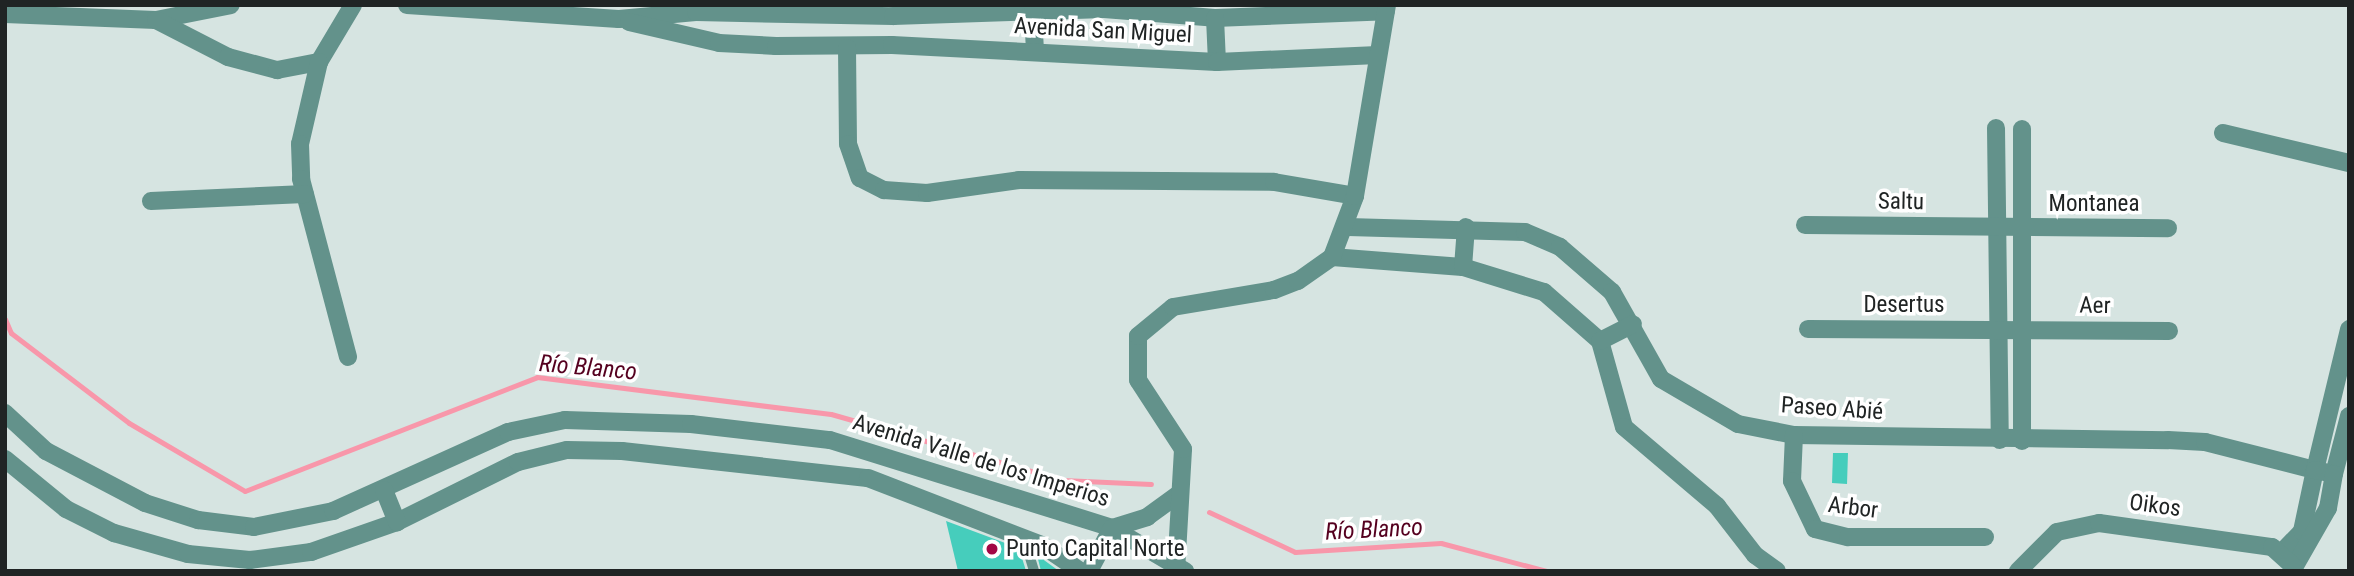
<!DOCTYPE html>
<meta charset="utf-8">
<style>
body{margin:0}
#map{position:relative;width:2354px;height:576px;overflow:hidden;background:#d6e4e1;font-family:"Roboto Condensed",sans-serif}
div>[style]{position:absolute}
.stream>*{height:5px;margin:-2.5px;padding:0 2.5px;transform-origin:2.5px;border-radius:2.5px;background:#f897aa}
.building>*{inset:0;background:#46cdbc}
.lane>*{height:10px;margin:-5px;padding:0 5px;transform-origin:5px;border-radius:5px;background:#63928b}
.street>*{height:18px;margin:-9px;padding:0 9px;transform-origin:9px;border-radius:9px;background:#63928b}
.dots>*{width:19px;height:19px;translate:-50% -50%;box-sizing:border-box;border:4px solid #fff;border-radius:50%}
span{translate:-50% -50%;white-space:nowrap;text-align:center;line-height:1.15;-webkit-text-stroke:7px #fff;paint-order:stroke}
.street-label{font-size:23px;color:#202424}
.poi-label{font-size:23px;color:#202424}
.left{translate:0 -50%;text-align:left}
.water-label{font-size:24px;color:#55001f;font-style:italic}
.frame{position:absolute;inset:0;border:7px solid #202424;pointer-events:none}
</style>
<div id="map">
<div class="stream">
<i style="left:5px;top:319px;width:15px;rotate:67deg"></i>
<i style="left:11px;top:333px;width:148px;rotate:37.3deg"></i>
<i style="left:129px;top:423px;width:134px;rotate:30.4deg"></i>
<i style="left:245px;top:491px;width:313px;rotate:-21.3deg"></i>
<i style="left:537px;top:377px;width:296px;rotate:7.2deg"></i>
<i style="left:831px;top:414px;width:240px;rotate:15.9deg"></i>
<i style="left:1062px;top:480px;width:89px;rotate:2.6deg"></i>
<i style="left:1209px;top:512px;width:95px;rotate:24.9deg"></i>
<i style="left:1295px;top:552px;width:146px;rotate:-3.5deg"></i>
<i style="left:1441px;top:543px;width:109px;rotate:14.9deg"></i>
</div>
<div class="building">
<i style="clip-path:polygon(1833px 453px,1848px 453px,1847px 484px,1832px 483px)"></i>
<i style="clip-path:polygon(946px 521px,1019px 548px,1026px 571px,958px 571px)"></i>
<i style="clip-path:polygon(1037px 555px,1059px 571px,1041px 571px)"></i>
</div>
<div class="lane">
<i style="left:1024px;top:538px;width:34px;rotate:73deg"></i>
</div>
<div class="street">
<i style="left:407px;top:5px;width:212px;rotate:3.8deg"></i>
<i style="left:619px;top:19px;width:77px;rotate:-5.2deg"></i>
<i style="left:696px;top:12px;width:197px;rotate:1.2deg"></i>
<i style="left:893px;top:16px;width:211px;rotate:-1.9deg"></i>
<i style="left:1104px;top:9px;width:111px;rotate:4.6deg"></i>
<i style="left:1215px;top:18px;width:171px;rotate:-2.3deg"></i>
<i style="left:1033px;top:11px;width:41px;rotate:87.2deg"></i>
<i style="left:5px;top:14px;width:151px;rotate:2.3deg"></i>
<i style="left:156px;top:20px;width:76px;rotate:-11.3deg"></i>
<i style="left:1215px;top:18px;width:44px;rotate:87.4deg"></i>
<i style="left:156px;top:20px;width:81px;rotate:27.2deg"></i>
<i style="left:228px;top:57px;width:51px;rotate:14.9deg"></i>
<i style="left:277px;top:70px;width:43px;rotate:-10.8deg"></i>
<i style="left:319px;top:62px;width:66px;rotate:-59.2deg"></i>
<i style="left:629px;top:22px;width:92px;rotate:13.1deg"></i>
<i style="left:719px;top:43px;width:57px;rotate:3deg"></i>
<i style="left:776px;top:46px;width:116px;rotate:-0.5deg"></i>
<i style="left:892px;top:45px;width:325px;rotate:3deg"></i>
<i style="left:1217px;top:62px;width:161px;rotate:-2.5deg"></i>
<i style="left:847px;top:48px;width:96px;rotate:89.4deg"></i>
<i style="left:848px;top:144px;width:36px;rotate:71deg"></i>
<i style="left:860px;top:178px;width:27px;rotate:27deg"></i>
<i style="left:884px;top:190px;width:43px;rotate:4deg"></i>
<i style="left:927px;top:193px;width:93px;rotate:-8deg"></i>
<i style="left:1019px;top:180px;width:255px;rotate:0.4deg"></i>
<i style="left:1274px;top:182px;width:82px;rotate:9.8deg"></i>
<i style="left:319px;top:62px;width:84px;rotate:103deg"></i>
<i style="left:300px;top:144px;width:35px;rotate:88deg"></i>
<i style="left:301px;top:179px;width:184px;rotate:75.2deg"></i>
<i style="left:1996px;top:128px;width:312px;rotate:89.3deg"></i>
<i style="left:2223px;top:133px;width:130px;rotate:13.4deg"></i>
<i style="left:151px;top:201px;width:154px;rotate:-2.6deg"></i>
<i style="left:1805px;top:225px;width:363px;rotate:0.5deg"></i>
<i style="left:1348px;top:227px;width:177px;rotate:1.6deg"></i>
<i style="left:1525px;top:232px;width:38px;rotate:23deg"></i>
<i style="left:1560px;top:247px;width:69px;rotate:40.9deg"></i>
<i style="left:1612px;top:292px;width:100px;rotate:60.6deg"></i>
<i style="left:1661px;top:379px;width:89px;rotate:30.3deg"></i>
<i style="left:1738px;top:424px;width:57px;rotate:11.1deg"></i>
<i style="left:1794px;top:435px;width:374px;rotate:0.8deg"></i>
<i style="left:2168px;top:440px;width:37px;rotate:3deg"></i>
<i style="left:2205px;top:442px;width:114px;rotate:14.3deg"></i>
<i style="left:2315px;top:470px;width:145px;rotate:-76.4deg"></i>
<i style="left:1332px;top:257px;width:131px;rotate:4.4deg"></i>
<i style="left:1463px;top:267px;width:85px;rotate:17.2deg"></i>
<i style="left:1544px;top:292px;width:74px;rotate:41.2deg"></i>
<i style="left:1600px;top:341px;width:89px;rotate:74.4deg"></i>
<i style="left:1624px;top:427px;width:122px;rotate:40.3deg"></i>
<i style="left:1717px;top:506px;width:62px;rotate:52.2deg"></i>
<i style="left:1755px;top:555px;width:27px;rotate:36deg"></i>
<i style="left:1463px;top:267px;width:40px;rotate:-85.7deg"></i>
<i style="left:1808px;top:329px;width:361px;rotate:0.3deg"></i>
<i style="left:1600px;top:341px;width:37px;rotate:-27deg"></i>
<i style="left:5px;top:413px;width:56px;rotate:42.8deg"></i>
<i style="left:46px;top:451px;width:112px;rotate:27.7deg"></i>
<i style="left:145px;top:503px;width:56px;rotate:17.8deg"></i>
<i style="left:198px;top:520px;width:56px;rotate:7.1deg"></i>
<i style="left:254px;top:527px;width:81px;rotate:-11.4deg"></i>
<i style="left:333px;top:511px;width:192px;rotate:-24.3deg"></i>
<i style="left:508px;top:432px;width:58px;rotate:-11.9deg"></i>
<i style="left:565px;top:420px;width:126px;rotate:1.8deg"></i>
<i style="left:691px;top:424px;width:140px;rotate:6.6deg"></i>
<i style="left:830px;top:440px;width:295px;rotate:17.3deg"></i>
<i style="left:1112px;top:528px;width:85px;rotate:30.5deg"></i>
<i style="left:1794px;top:435px;width:46px;rotate:92.5deg"></i>
<i style="left:1792px;top:481px;width:53px;rotate:64.4deg"></i>
<i style="left:1815px;top:529px;width:34px;rotate:14deg"></i>
<i style="left:1848px;top:537px;width:137px"></i>
<i style="left:2022px;top:441px;width:312px;rotate:-90deg"></i>
<i style="left:5px;top:459px;width:79px;rotate:39.3deg"></i>
<i style="left:66px;top:509px;width:54px;rotate:26.6deg"></i>
<i style="left:114px;top:533px;width:77px;rotate:15.8deg"></i>
<i style="left:188px;top:554px;width:62px;rotate:5.5deg"></i>
<i style="left:250px;top:560px;width:62px;rotate:-7.5deg"></i>
<i style="left:311px;top:552px;width:91px;rotate:-19.2deg"></i>
<i style="left:397px;top:522px;width:135px;rotate:-26.4deg"></i>
<i style="left:518px;top:462px;width:50px;rotate:-13.8deg"></i>
<i style="left:567px;top:450px;width:55px;rotate:1deg"></i>
<i style="left:622px;top:451px;width:247px;rotate:6.3deg"></i>
<i style="left:868px;top:478px;width:186px;rotate:21.1deg"></i>
<i style="left:1042px;top:545px;width:46px;rotate:34.4deg"></i>
<i style="left:2334px;top:474px;width:60px;rotate:-75.5deg"></i>
<i style="left:384px;top:490px;width:35px;rotate:68deg"></i>
<i style="left:2282px;top:552px;width:29px;rotate:-46deg"></i>
<i style="left:2302px;top:531px;width:62px;rotate:-78deg"></i>
<i style="left:2315px;top:470px;width:19px;rotate:12deg"></i>
<i style="left:2334px;top:474px;width:35px;rotate:100deg"></i>
<i style="left:2328px;top:508px;width:73px;rotate:119.7deg"></i>
<i style="left:1089px;top:571px;width:49px;rotate:-61.9deg"></i>
<i style="left:1112px;top:528px;width:37px;rotate:-17deg"></i>
<i style="left:1147px;top:517px;width:37px;rotate:-36deg"></i>
<i style="left:1176px;top:571px;width:122px;rotate:-86.7deg"></i>
<i style="left:1183px;top:449px;width:82px;rotate:-123.1deg"></i>
<i style="left:1138px;top:380px;width:44px;rotate:-90deg"></i>
<i style="left:1138px;top:336px;width:45px;rotate:-39.6deg"></i>
<i style="left:1173px;top:307px;width:102px;rotate:-9.6deg"></i>
<i style="left:1274px;top:290px;width:26px;rotate:-21deg"></i>
<i style="left:1298px;top:281px;width:42px;rotate:-35.2deg"></i>
<i style="left:1332px;top:257px;width:65px;rotate:-69.3deg"></i>
<i style="left:1355px;top:196px;width:194px;rotate:-80.5deg"></i>
<i style="left:2018px;top:571px;width:55px;rotate:-45deg"></i>
<i style="left:2057px;top:532px;width:43px;rotate:-12.1deg"></i>
<i style="left:2099px;top:523px;width:175px;rotate:7.9deg"></i>
<i style="left:2272px;top:547px;width:28px;rotate:42deg"></i>
</div>
<div class="dots">
<i style="left:992px;top:549px;background:#a20745"></i>
</div>
<div class="street-label">
<span style="left:1103px;top:31px;rotate:3deg">Avenida San Miguel</span>
<span style="left:1901px;top:202px;rotate:1deg">Saltu</span>
<span style="left:2094px;top:204px">Montanea</span>
<span style="left:1904px;top:305px">Desertus</span>
<span style="left:2095px;top:306px;rotate:1deg">Aer</span>
<span style="left:1832px;top:409px;rotate:4deg">Paseo Abié</span>
<span style="left:981px;top:461px;rotate:17deg">Avenida Valle de los Imperios</span>
<span style="left:2155px;top:506px;rotate:8deg">Oikos</span>
<span style="left:1853px;top:508px;rotate:7deg">Arbor</span>
</div>
<div class="poi-label">
<span class="left" style="left:1006px;top:549px">Punto Capital Norte</span>
</div>
<div class="water-label">
<span style="left:588px;top:368px;rotate:5deg">Río Blanco</span>
<span style="left:1374px;top:530px;rotate:-3deg">Río Blanco</span>
</div>
<div class="frame"></div>
</div>
